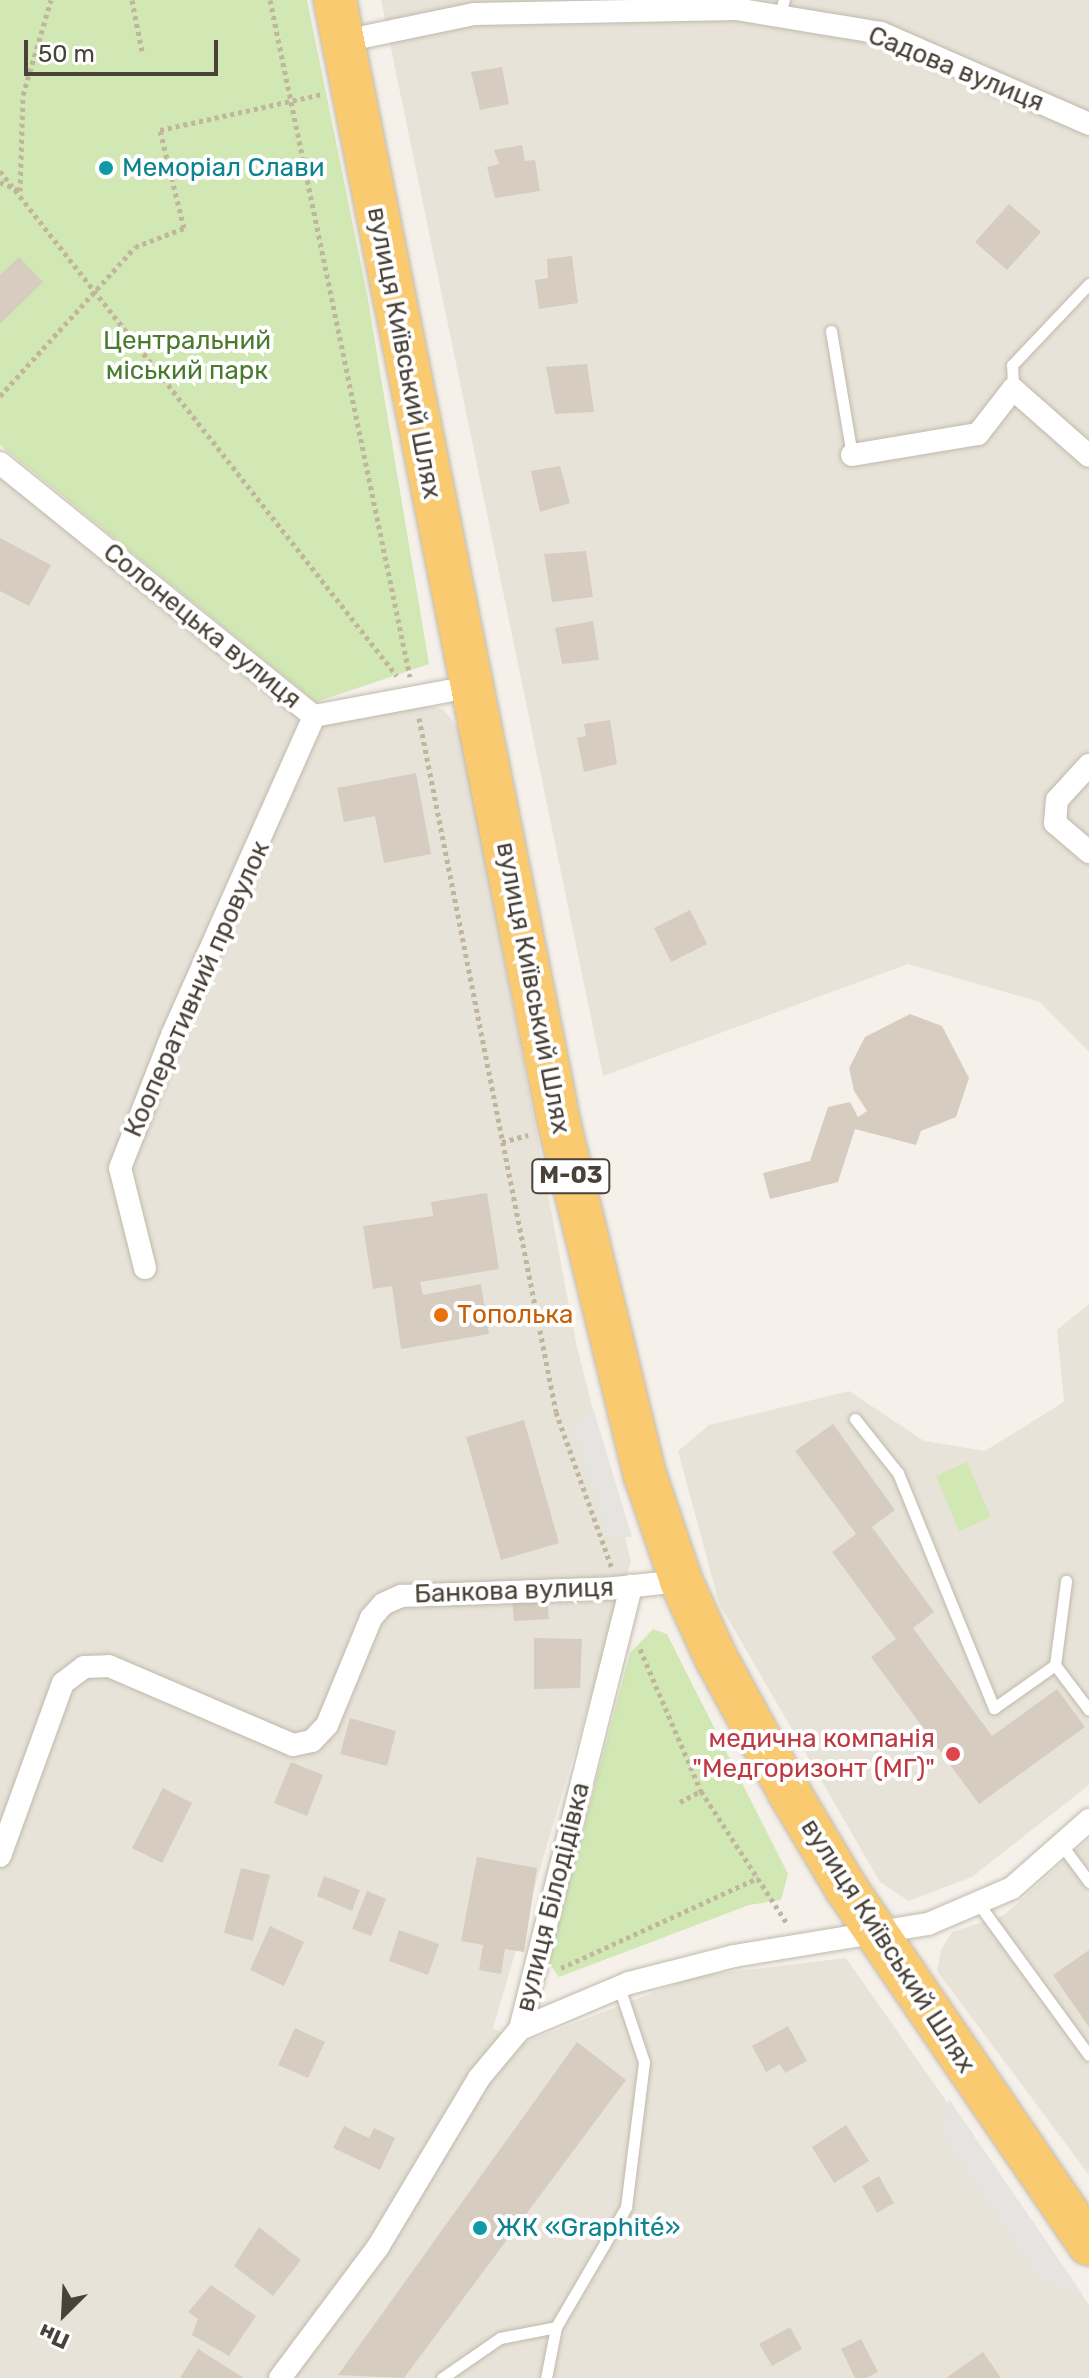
<!DOCTYPE html>
<meta charset="utf-8">
<style>
body{margin:0}
#map{position:relative;width:1089px;height:2378px;overflow:hidden;background:#f5f1ea;font-family:Rubik,sans-serif}
div>[style]{position:absolute}
.residential>*{inset:0;background:#e8e3d8}
.green>*{inset:0;background:#d1e8b4}
.parking>*{inset:0;background:#e6e4e1}
.building>*{inset:0;background:#d6cdc0}
.path>*{height:5px;margin-top:-2.5px;transform-origin:0;background:repeating-linear-gradient(90deg,#c2b59e 0 4px,transparent 0 8px)}
.roads{filter:drop-shadow(0 0 2px #c0b9ad) drop-shadow(0 0 2px #c0b9ad)}
.lane>*{height:11px;margin:-5.5px;padding:0 5.5px;transform-origin:5.5px;border-radius:5.5px;background:#fff}
.street>*{height:22px;margin:-11px;padding:0 11px;transform-origin:11px;border-radius:11px;background:#fff}
.highway>*{height:42px;margin:-21px;padding:0 21px;transform-origin:21px;border-radius:21px;background:#faca70}
.dots>*{width:22px;height:22px;translate:-50% -50%;box-sizing:border-box;border:4px solid #fff;border-radius:50%}
span{translate:-50% -50%;white-space:nowrap;text-align:center;line-height:1.15;-webkit-text-stroke:8px #fff;paint-order:stroke}
.shield-label span{padding:2px 6px;background:#fff;border:2px solid;border-radius:6px;-webkit-text-stroke-width:0}
.shield-label{font-size:24px;color:#494238;font-weight:700}
.street-label{font-size:26px;color:#494238}
.culture-label{font-size:26px;color:#0d838f}
.left{translate:0 -50%;text-align:left}
.park-label{font-size:26px;color:#4a7a2c}
.food-label{font-size:26px;color:#c56008}
.health-label{font-size:26px;color:#be3a42}
.right{translate:-100% -50%;text-align:right}
.north{position:absolute;left:24px;top:2274px;width:80px;height:80px;-webkit-text-stroke:6px #fff;paint-order:stroke;rotate:204deg;font-size:22px;font-weight:700;line-height:32px;text-align:center;color:#494238}
.north::after{content:'';display:block;margin:auto;width:28px;height:36px;background:#494238;clip-path:polygon(50% 0,100% 100%,50% 72%,0 100%)}
.scale{position:absolute;left:24px;top:40px;width:194px;height:36px;box-sizing:border-box;border:4px solid #494238;border-top:0;padding-left:10px;font-size:24px;line-height:28px;white-space:nowrap;color:#494238;-webkit-text-stroke:6px #fff;paint-order:stroke}
</style>
<div id="map">
<div class="residential">
<i style="clip-path:polygon(381px 0,1089px 0,1089px 1052px,1040px 1002px,908px 964px,603px 1076px)"></i>
<i style="clip-path:polygon(0 469px,309px 718px,412px 704px,443px 709px,461px 731px,576px 1343px,631px 1561px,493px 2028px,523px 2043px,696px 1976px,846px 1958px,1089px 2305px,1089px 2378px,0 2378px)"></i>
<i style="clip-path:polygon(1089px 1304px,1089px 1785px,972px 1877px,909px 1901px,880px 1882px,719px 1603px,678px 1451px,709px 1425px,849px 1391px,924px 1441px,985px 1451px,1064px 1402px,1057px 1330px)"></i>
<i style="clip-path:polygon(1089px 1839px,1089px 2175px,937px 1971px,941px 1950px,952px 1932px,1004px 1915px)"></i>
</div>
<div class="green">
<i style="clip-path:polygon(0 0,307px 0,367px 294px,429px 664px,316px 702px,0 445px)"></i>
<i style="clip-path:polygon(967px 1462px,991px 1517px,959px 1531px,936px 1476px)"></i>
<i style="clip-path:polygon(653px 1629px,667px 1634px,788px 1874px,781px 1900px,749px 1905px,559px 1977px,548px 1962px,630px 1653px)"></i>
</div>
<div class="parking">
<i style="clip-path:polygon(593px 1408px,632px 1537px,608px 1537px,574px 1429px)"></i>
<i style="clip-path:polygon(949px 2099px,1083px 2295px,1042px 2282px,942px 2134px)"></i>
</div>
<div class="building">
<i style="clip-path:polygon(502px 67px,509px 104px,480px 110px,471px 72px)"></i>
<i style="clip-path:polygon(522px 145px,525px 161px,535px 160px,540px 191px,495px 198px,487px 167px,499px 164px,494px 150px)"></i>
<i style="clip-path:polygon(1009px 204px,1041px 232px,1007px 270px,975px 242px)"></i>
<i style="clip-path:polygon(572px 256px,578px 303px,539px 309px,535px 280px,548px 278px,547px 259px)"></i>
<i style="clip-path:polygon(19px 257px,43px 282px,0 324px,0 275px)"></i>
<i style="clip-path:polygon(587px 364px,594px 412px,555px 414px,546px 367px)"></i>
<i style="clip-path:polygon(560px 466px,570px 503px,540px 512px,531px 471px)"></i>
<i style="clip-path:polygon(0 538px,51px 565px,29px 606px,0 591px)"></i>
<i style="clip-path:polygon(586px 551px,593px 597px,552px 602px,544px 554px)"></i>
<i style="clip-path:polygon(593px 621px,599px 660px,562px 664px,555px 628px)"></i>
<i style="clip-path:polygon(610px 720px,617px 764px,584px 772px,577px 738px,586px 736px,584px 724px)"></i>
<i style="clip-path:polygon(416px 773px,431px 854px,384px 863px,375px 816px,344px 822px,337px 788px)"></i>
<i style="clip-path:polygon(690px 910px,707px 944px,671px 962px,654px 928px)"></i>
<i style="clip-path:polygon(910px 1014px,942px 1026px,969px 1078px,956px 1117px,921px 1131px,916px 1145px,855px 1129px,838px 1182px,770px 1199px,763px 1173px,810px 1161px,828px 1107px,850px 1102px,858px 1117px,867px 1111px,854px 1091px,849px 1068px,865px 1037px)"></i>
<i style="clip-path:polygon(487px 1193px,499px 1269px,420px 1282px,423px 1295px,481px 1284px,489px 1334px,401px 1349px,392px 1286px,373px 1289px,363px 1226px,433px 1216px,431px 1202px)"></i>
<i style="clip-path:polygon(524px 1420px,559px 1543px,501px 1560px,466px 1437px)"></i>
<i style="clip-path:polygon(833px 1424px,895px 1510px,872px 1527px,934px 1612px,913px 1628px,992px 1736px,1057px 1689px,1085px 1727px,979px 1804px,871px 1657px,896px 1639px,832px 1552px,856px 1534px,795px 1451px)"></i>
<i style="clip-path:polygon(547px 1596px,549px 1619px,514px 1621px,512px 1598px)"></i>
<i style="clip-path:polygon(534px 1638px,582px 1639px,580px 1688px,534px 1689px)"></i>
<i style="clip-path:polygon(350px 1718px,396px 1731px,387px 1766px,340px 1754px)"></i>
<i style="clip-path:polygon(291px 1762px,323px 1775px,307px 1816px,274px 1803px)"></i>
<i style="clip-path:polygon(163px 1788px,192px 1803px,162px 1863px,132px 1848px)"></i>
<i style="clip-path:polygon(477px 1857px,537px 1868px,524px 1952px,505px 1949px,501px 1974px,479px 1970px,483px 1945px,461px 1941px)"></i>
<i style="clip-path:polygon(241px 1868px,270px 1875px,253px 1941px,224px 1933px)"></i>
<i style="clip-path:polygon(324px 1876px,360px 1890px,352px 1911px,317px 1896px)"></i>
<i style="clip-path:polygon(367px 1891px,386px 1899px,371px 1936px,352px 1929px)"></i>
<i style="clip-path:polygon(270px 1926px,304px 1942px,284px 1986px,250px 1970px)"></i>
<i style="clip-path:polygon(399px 1930px,439px 1944px,428px 1975px,389px 1961px)"></i>
<i style="clip-path:polygon(1089px 1950px,1089px 2027px,1053px 1975px)"></i>
<i style="clip-path:polygon(788px 2026px,807px 2061px,785px 2073px,780px 2064px,766px 2072px,752px 2046px)"></i>
<i style="clip-path:polygon(295px 2028px,325px 2042px,308px 2078px,278px 2065px)"></i>
<i style="clip-path:polygon(577px 2042px,626px 2080px,404px 2378px,338px 2375px)"></i>
<i style="clip-path:polygon(846px 2125px,869px 2161px,834px 2183px,812px 2147px)"></i>
<i style="clip-path:polygon(344px 2126px,369px 2138px,374px 2128px,395px 2138px,380px 2170px,333px 2148px)"></i>
<i style="clip-path:polygon(879px 2176px,894px 2203px,877px 2213px,862px 2186px)"></i>
<i style="clip-path:polygon(259px 2227px,301px 2260px,273px 2296px,234px 2266px)"></i>
<i style="clip-path:polygon(211px 2285px,256px 2316px,229px 2356px,192px 2335px,198px 2319px,188px 2312px)"></i>
<i style="clip-path:polygon(790px 2327px,802px 2349px,772px 2366px,759px 2344px)"></i>
<i style="clip-path:polygon(861px 2339px,878px 2372px,866px 2378px,855px 2378px,841px 2349px)"></i>
<i style="clip-path:polygon(198px 2349px,244px 2378px,180px 2378px)"></i>
<i style="clip-path:polygon(983px 2352px,1001px 2378px,946px 2378px)"></i>
</div>
<div class="path">
<i style="left:132px;top:0;width:52px;rotate:78.9deg"></i>
<i style="left:270px;top:0;width:691px;rotate:78.32deg"></i>
<i style="left:0;top:171px;width:642px;rotate:51.83deg"></i>
<i style="left:0;top:182px;width:22px;rotate:24deg"></i>
<i style="left:20px;top:191px;width:96px;rotate:-88.2deg"></i>
<i style="left:23px;top:95px;width:99px;rotate:-73.6deg"></i>
<i style="left:0;top:396px;width:201px;rotate:-47.8deg"></i>
<i style="left:135px;top:247px;width:53px;rotate:-21.2deg"></i>
<i style="left:184px;top:228px;width:101px;rotate:-103.8deg"></i>
<i style="left:160px;top:130px;width:167px;rotate:-12.5deg"></i>
<i style="left:419px;top:718px;width:707px;rotate:78.83deg"></i>
<i style="left:556px;top:1412px;width:166px;rotate:70.3deg"></i>
<i style="left:502px;top:1142px;width:27px;rotate:-15deg"></i>
<i style="left:640px;top:1649px;width:155px;rotate:66.8deg"></i>
<i style="left:701px;top:1791px;width:160px;rotate:57deg"></i>
<i style="left:680px;top:1802px;width:24px;rotate:-28deg"></i>
<i style="left:561px;top:1968px;width:217px;rotate:-24.6deg"></i>
</div>
<div class="roads">
<div class="lane">
<i style="left:779px;top:16px;width:17px;rotate:-73deg"></i>
<i style="left:831px;top:331px;width:126px;rotate:80.4deg"></i>
<i style="left:1013px;top:389px;width:24px;rotate:-92deg"></i>
<i style="left:1012px;top:365px;width:112px;rotate:-46.5deg"></i>
<i style="left:855px;top:1419px;width:69px;rotate:51.5deg"></i>
<i style="left:898px;top:1473px;width:254px;rotate:67.8deg"></i>
<i style="left:994px;top:1708px;width:75px;rotate:-35.2deg"></i>
<i style="left:1055px;top:1665px;width:56px;rotate:52.9deg"></i>
<i style="left:1055px;top:1665px;width:85px;rotate:-82.5deg"></i>
<i style="left:1061px;top:1844px;width:47px;rotate:53.6deg"></i>
<i style="left:978px;top:1903px;width:188px;rotate:53.9deg"></i>
<i style="left:442px;top:2378px;width:70px;rotate:-34.6deg"></i>
<i style="left:500px;top:2338px;width:57px;rotate:-11.1deg"></i>
<i style="left:546px;top:2378px;width:52px;rotate:-78.9deg"></i>
<i style="left:556px;top:2327px;width:139px;rotate:-59.7deg"></i>
<i style="left:626px;top:2207px;width:146px;rotate:-82.9deg"></i>
<i style="left:644px;top:2062px;width:79px;rotate:-108.4deg"></i>
</div>
<div class="street">
<i style="left:344px;top:41px;width:133px;rotate:-11.7deg"></i>
<i style="left:474px;top:14px;width:262px;rotate:-1.1deg"></i>
<i style="left:736px;top:9px;width:147px;rotate:9.4deg"></i>
<i style="left:881px;top:33px;width:227px;rotate:23.6deg"></i>
<i style="left:852px;top:455px;width:128px;rotate:-9.5deg"></i>
<i style="left:978px;top:434px;width:57px;rotate:-52.1deg"></i>
<i style="left:1013px;top:389px;width:101px;rotate:41.4deg"></i>
<i style="left:0;top:463px;width:403px;rotate:38.9deg"></i>
<i style="left:314px;top:716px;width:147px;rotate:-10.6deg"></i>
<i style="left:458px;top:689px;width:17px;rotate:24deg"></i>
<i style="left:1089px;top:765px;width:47px;rotate:132.4deg"></i>
<i style="left:1057px;top:800px;width:23px;rotate:95deg"></i>
<i style="left:1055px;top:823px;width:45px;rotate:40.5deg"></i>
<i style="left:145px;top:1268px;width:103px;rotate:-104deg"></i>
<i style="left:120px;top:1168px;width:145px;rotate:-68.6deg"></i>
<i style="left:173px;top:1033px;width:347px;rotate:-66deg"></i>
<i style="left:0;top:1856px;width:184px;rotate:-70deg"></i>
<i style="left:63px;top:1683px;width:26px;rotate:-37deg"></i>
<i style="left:84px;top:1667px;width:25px;rotate:-2deg"></i>
<i style="left:109px;top:1666px;width:200px;rotate:23.2deg"></i>
<i style="left:293px;top:1745px;width:19px;rotate:-12deg"></i>
<i style="left:312px;top:1741px;width:22px;rotate:-47deg"></i>
<i style="left:327px;top:1725px;width:116px;rotate:-67.6deg"></i>
<i style="left:371px;top:1618px;width:18px;rotate:-49deg"></i>
<i style="left:383px;top:1604px;width:20px;rotate:-24deg"></i>
<i style="left:401px;top:1596px;width:214px;rotate:-2.1deg"></i>
<i style="left:615px;top:1588px;width:66px;rotate:-6.1deg"></i>
<i style="left:520px;top:2029px;width:118px;rotate:-22.9deg"></i>
<i style="left:629px;top:1983px;width:108px;rotate:-14.4deg"></i>
<i style="left:734px;top:1956px;width:197px;rotate:-9.4deg"></i>
<i style="left:928px;top:1924px;width:91px;rotate:-23.2deg"></i>
<i style="left:1012px;top:1888px;width:103px;rotate:-41.4deg"></i>
<i style="left:280px;top:2378px;width:164px;rotate:-53.2deg"></i>
<i style="left:378px;top:2247px;width:197px;rotate:-59.1deg"></i>
<i style="left:479px;top:2078px;width:64px;rotate:-50.1deg"></i>
<i style="left:520px;top:2029px;width:457px;rotate:-75.9deg"></i>
</div>
<div class="highway">
<i style="left:335px;top:0;width:1149px;rotate:78.71deg"></i>
<i style="left:560px;top:1127px;width:358px;rotate:76.3deg"></i>
<i style="left:645px;top:1475px;width:112px;rotate:71.2deg"></i>
<i style="left:681px;top:1581px;width:85px;rotate:65.6deg"></i>
<i style="left:716px;top:1658px;width:155px;rotate:61.4deg"></i>
<i style="left:790px;top:1794px;width:109px;rotate:59.2deg"></i>
<i style="left:846px;top:1888px;width:431px;rotate:55.7deg"></i>
</div>
</div>
<div class="dots">
<i style="left:106px;top:168px;background:#0f9aa8"></i>
<i style="left:441px;top:1315px;background:#e8710a"></i>
<i style="left:953px;top:1754px;background:#e0444e"></i>
<i style="left:480px;top:2228px;background:#0f9aa8"></i>
</div>
<div class="shield-label">
<span style="left:571px;top:1176px">М-03</span>
</div>
<div class="street-label">
<span style="left:956px;top:69px;rotate:22deg">Садова вулиця</span>
<span style="left:404px;top:353px;rotate:79deg">вулиця Київський Шлях</span>
<span style="left:202px;top:626px;rotate:39deg">Солонецька вулиця</span>
<span style="left:533px;top:988px;rotate:79deg">вулиця Київський Шлях</span>
<span style="left:197px;top:989px;rotate:-66deg">Кооперативний провулок</span>
<span style="left:514px;top:1591px;rotate:-2deg">Банкова вулиця</span>
<span style="left:553px;top:1897px;rotate:-76deg">вулиця Білодідівка</span>
<span style="left:888px;top:1946px;rotate:57deg">вулиця Київський Шлях</span>
</div>
<div class="culture-label">
<span class="left" style="left:122px;top:168px">Mеморіал Слави</span>
<span class="left" style="left:496px;top:2228px">ЖК «Graphité»</span>
</div>
<div class="park-label">
<span style="left:187px;top:356px">Центральний<br>міський парк</span>
</div>
<div class="food-label">
<span class="left" style="left:457px;top:1315px">Тополька</span>
</div>
<div class="health-label">
<span class="right" style="left:935px;top:1754px">медична компанія<br>"Медгоризонт (МГ)"</span>
</div>
<div class="north">Пн</div>
<div class="scale">50 m</div>
</div>
